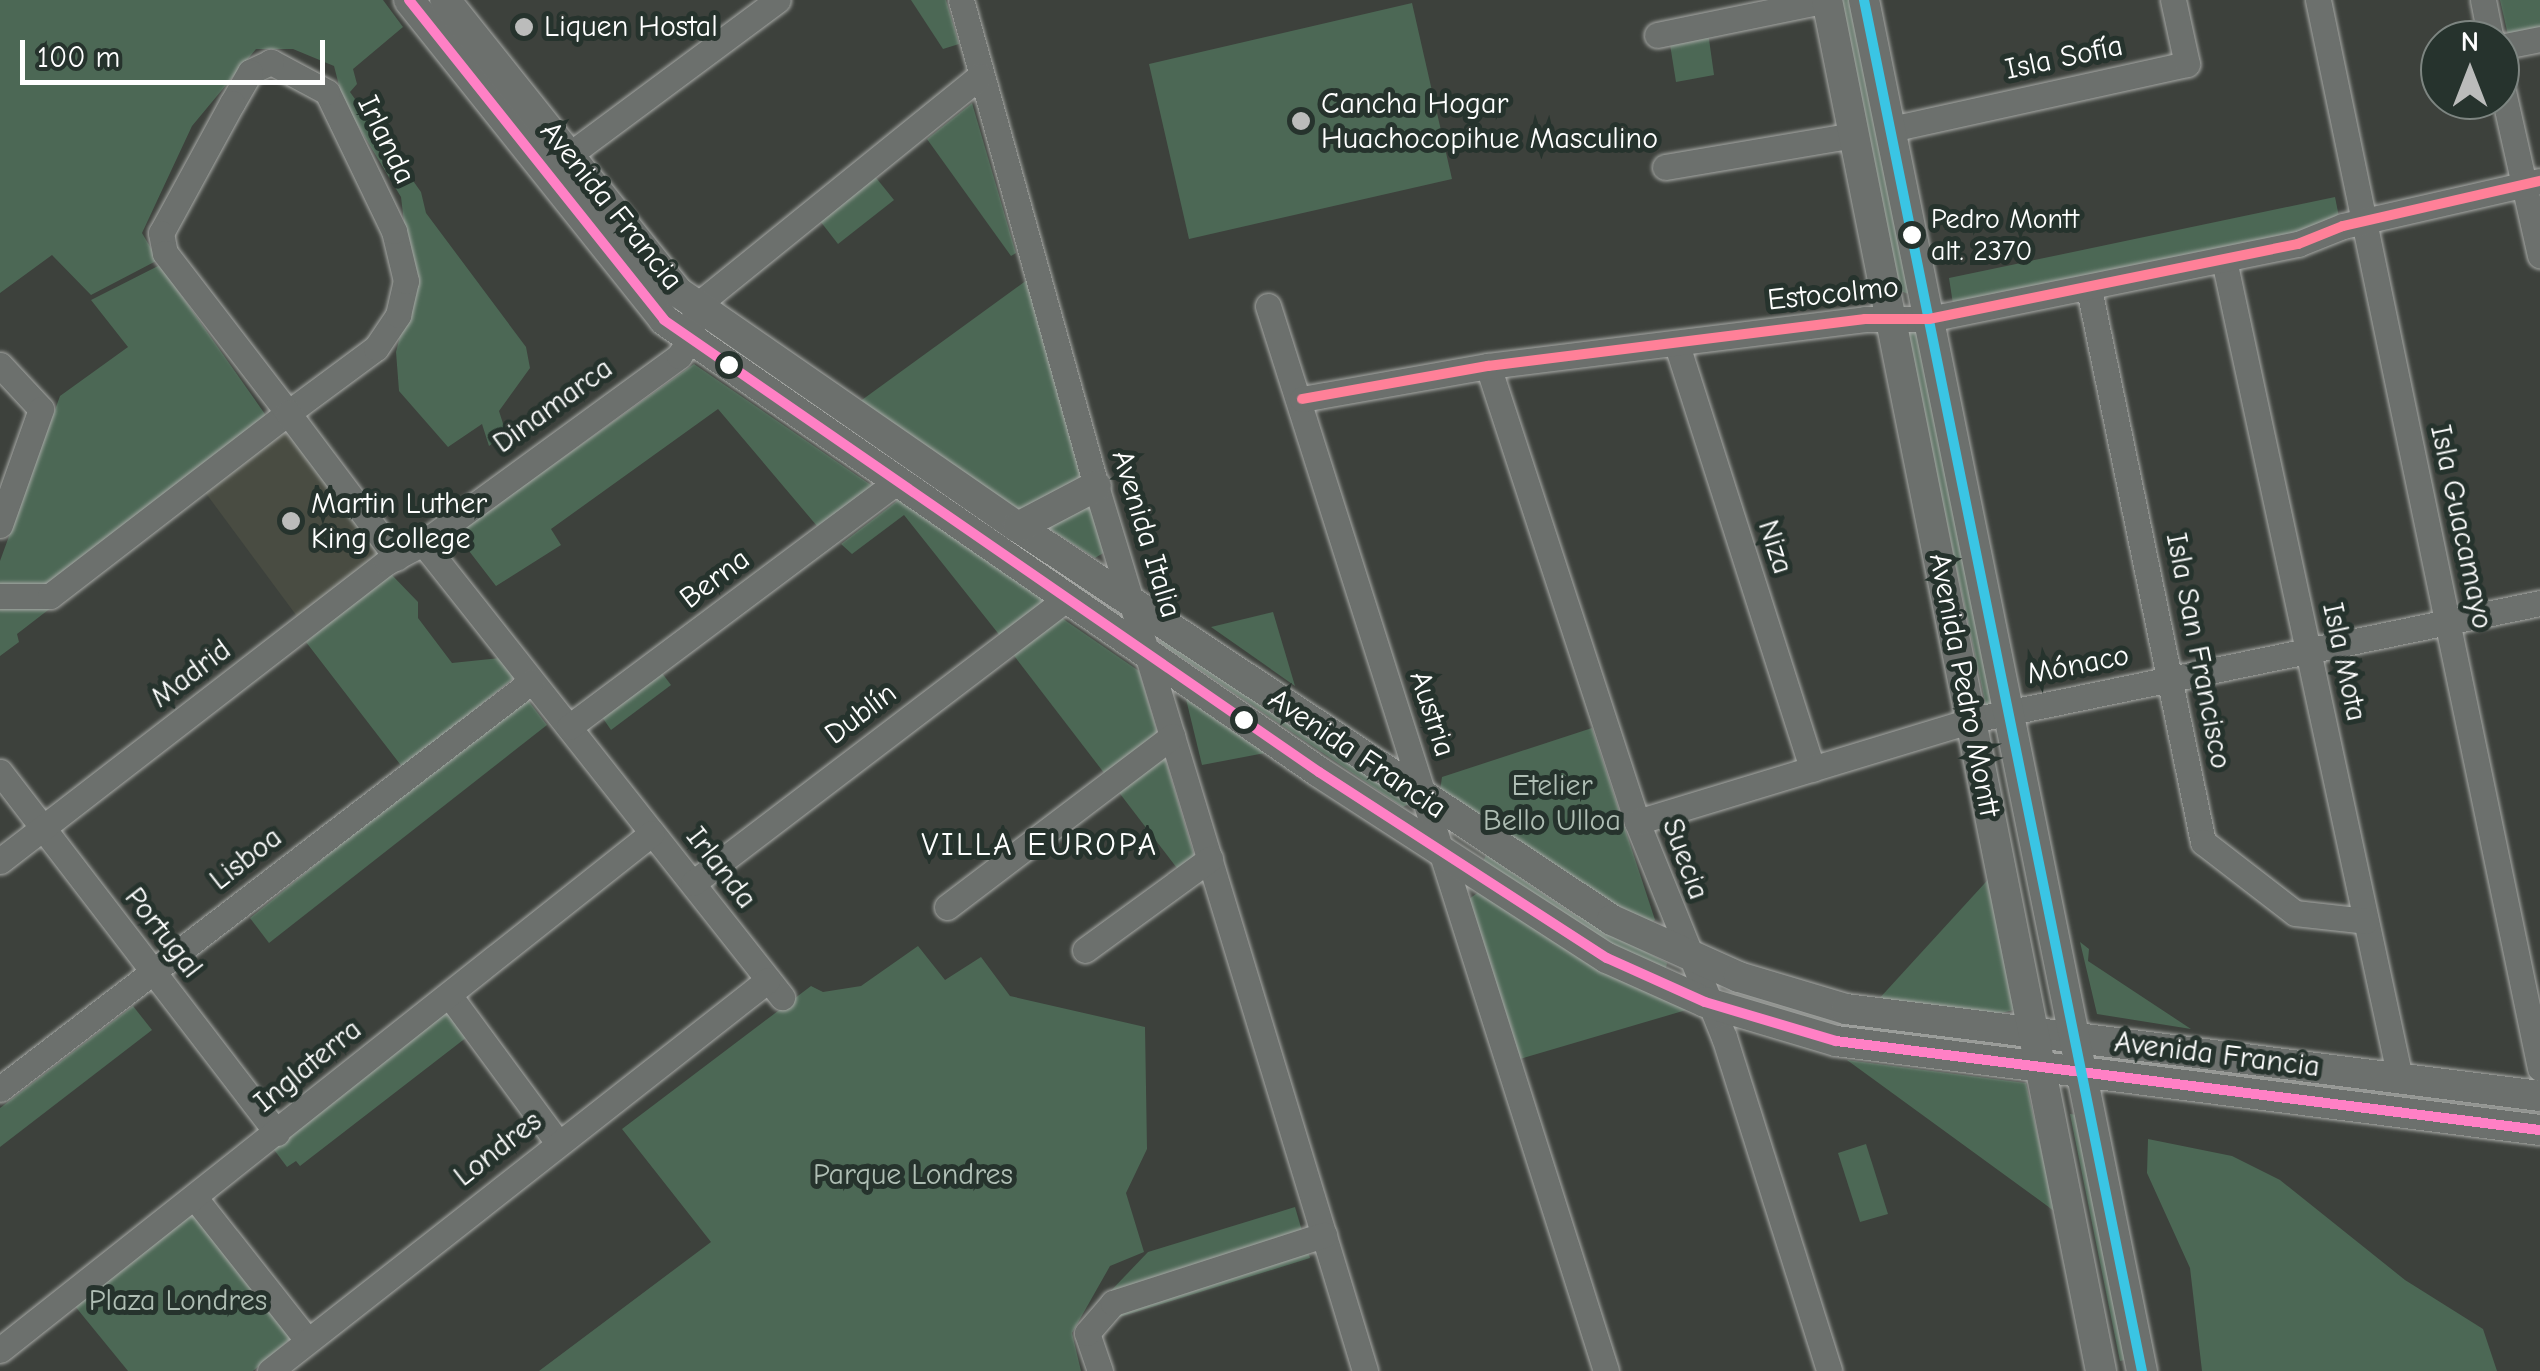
<!DOCTYPE html>
<meta charset="utf-8">
<style>
body{margin:0}
#map{position:relative;width:2540px;height:1371px;overflow:hidden;background:#3d413c;font-family:"Comic Neue",sans-serif}
div>[style]{position:absolute}
.built>*{inset:0;background:#494c42}
.green>*{inset:0;background:#4c6855}
.roads{filter:drop-shadow(0 0 2px #a8aaa7) drop-shadow(0 0 2px #a8aaa7)}
.minor>*{height:25px;margin:-12.5px;padding:0 12.5px;transform-origin:12.5px;border-radius:12.5px;background:#6c706d}
.major>*{height:30px;margin:-15px;padding:0 15px;transform-origin:15px;border-radius:15px;background:#6c706d}
.bus-1>*{height:10px;margin:-5px;padding:0 5px;transform-origin:5px;border-radius:5px;background:#ff80c5}
.bus-2>*{height:10px;margin:-5px;padding:0 5px;transform-origin:5px;border-radius:5px;background:#3ac5e4}
.bus-3>*{height:10px;margin:-5px;padding:0 5px;transform-origin:5px;border-radius:5px;background:#ff8098}
.dots>*{width:28px;height:28px;translate:-50% -50%;box-sizing:border-box;border:5px solid #26332d;border-radius:50%}
span{translate:-50% -50%;white-space:nowrap;text-align:center;line-height:1.15;-webkit-text-stroke:10px #26332d;paint-order:stroke}
.bus-label{font-size:28px;color:#fff}
.left{translate:0 -50%;text-align:left}
.poi-label{font-size:30px;color:#fff}
.street-label{font-size:30px;color:#fff}
.park-label{font-size:30px;color:#afbeb4}
.neighbourhood-label{font-size:32px;color:#fff;letter-spacing:2.5px}
.north{position:absolute;left:2420px;top:20px;width:100px;height:100px;box-sizing:border-box;background:#26332d;border:2px solid #7d8581;border-radius:50%;rotate:0deg;font-size:28px;font-weight:700;line-height:40px;text-align:center;color:#fff}
.north::after{content:'';display:block;margin:auto;width:35px;height:45px;background:#bbbcbb;clip-path:polygon(50% 0,100% 100%,50% 72%,0 100%)}
.scale{position:absolute;left:20px;top:40px;width:305px;height:45px;box-sizing:border-box;border:5px solid #fff;border-top:0;padding-left:12px;font-size:30px;line-height:35px;white-space:nowrap;color:#fff;-webkit-text-stroke:8px #26332d;paint-order:stroke}
</style>
<div id="map">
<div class="built">
<i style="clip-path:polygon(283px 427px,382px 553px,299px 619px,202px 488px)"></i>
</div>
<div class="green">
<i style="clip-path:polygon(0 0,383px 0,403px 27px,353px 69px,357px 84px,350px 92px,421px 192px,426px 213px,526px 347px,530px 368px,499px 411px,506px 433px,489px 446px,482px 424px,448px 447px,399px 391px,396px 352px,412px 289px,401px 197px,343px 101px,334px 66px,293px 49px,256px 49px,192px 126px,142px 233px,158px 260px,91px 295px,52px 255px,0 293px)"></i>
<i style="clip-path:polygon(911px 0,946px 0,959px 44px,943px 49px)"></i>
<i style="clip-path:polygon(1835px 0,1855px 0,1909px 294px,1900px 291px)"></i>
<i style="clip-path:polygon(2500px 0,2540px 0,2540px 31px,2508px 35px)"></i>
<i style="clip-path:polygon(1412px 3px,1452px 179px,1189px 239px,1149px 64px)"></i>
<i style="clip-path:polygon(1708px 32px,1714px 75px,1676px 82px,1669px 38px)"></i>
<i style="clip-path:polygon(972px 103px,1016px 253px,1011px 256px,927px 139px)"></i>
<i style="clip-path:polygon(873px 174px,894px 200px,838px 244px,817px 217px)"></i>
<i style="clip-path:polygon(2335px 197px,2342px 232px,1953px 304px,1949px 278px)"></i>
<i style="clip-path:polygon(160px 265px,267px 417px,44px 591px,0 585px,0 561px,60px 396px,128px 347px,91px 300px)"></i>
<i style="clip-path:polygon(1027px 280px,1105px 552px,1095px 558px,855px 405px)"></i>
<i style="clip-path:polygon(1916px 325px,2001px 703px,1986px 706px,1906px 332px)"></i>
<i style="clip-path:polygon(694px 364px,874px 487px,817px 526px,718px 409px,551px 529px,561px 545px,496px 586px,456px 534px)"></i>
<i style="clip-path:polygon(906px 494px,1046px 594px,1043px 604px,1001px 637px,904px 515px,852px 554px,841px 544px)"></i>
<i style="clip-path:polygon(192px 499px,17px 634px,19px 642px,0 656px,0 603px,14px 607px)"></i>
<i style="clip-path:polygon(389px 572px,418px 602px,418px 618px,452px 663px,500px 658px,515px 677px,403px 768px,306px 642px)"></i>
<i style="clip-path:polygon(1273px 612px,1295px 686px,1211px 627px)"></i>
<i style="clip-path:polygon(1059px 616px,1139px 671px,1195px 858px,1180px 872px,1009px 649px)"></i>
<i style="clip-path:polygon(1165px 636px,1409px 799px,1409px 804px,1403px 807px,1160px 643px)"></i>
<i style="clip-path:polygon(659px 669px,671px 685px,611px 730px,600px 714px)"></i>
<i style="clip-path:polygon(524px 695px,547px 725px,269px 943px,250px 918px)"></i>
<i style="clip-path:polygon(1186px 699px,1265px 753px,1202px 765px)"></i>
<i style="clip-path:polygon(1592px 728px,1655px 920px,1640px 929px,1440px 791px,1442px 777px)"></i>
<i style="clip-path:polygon(1486px 855px,1572px 913px,1667px 963px,1665px 972px,1566px 920px,1483px 862px)"></i>
<i style="clip-path:polygon(1995px 872px,2018px 1009px,1997px 1014px,1877px 1001px)"></i>
<i style="clip-path:polygon(1483px 889px,1693px 1008px,1520px 1059px,1469px 899px)"></i>
<i style="clip-path:polygon(2080px 942px,2089px 949px,2088px 961px,2191px 1029px,2097px 1014px)"></i>
<i style="clip-path:polygon(918px 946px,945px 980px,981px 957px,1010px 996px,1145px 1027px,1147px 1149px,1126px 1193px,1144px 1252px,1110px 1266px,1072px 1333px,1081px 1371px,539px 1371px,711px 1242px,622px 1129px,811px 986px,823px 992px,861px 986px)"></i>
<i style="clip-path:polygon(133px 1006px,152px 1030px,0 1147px,0 1108px)"></i>
<i style="clip-path:polygon(447px 1012px,467px 1037px,300px 1166px,296px 1161px,287px 1167px,272px 1147px)"></i>
<i style="clip-path:polygon(1847px 1060px,2026px 1083px,2055px 1212px,2046px 1205px)"></i>
<i style="clip-path:polygon(2070px 1114px,2077px 1115px,2130px 1359px,2120px 1361px)"></i>
<i style="clip-path:polygon(2148px 1139px,2232px 1156px,2280px 1180px,2405px 1280px,2483px 1329px,2497px 1371px,2202px 1371px,2190px 1268px,2147px 1173px)"></i>
<i style="clip-path:polygon(1866px 1144px,1888px 1214px,1860px 1222px,1838px 1153px)"></i>
<i style="clip-path:polygon(191px 1200px,296px 1334px,253px 1371px,128px 1371px,70px 1300px)"></i>
<i style="clip-path:polygon(1295px 1207px,1310px 1258px,1113px 1319px,1104px 1298px,1148px 1252px)"></i>
</div>
<div class="roads">
<div class="minor">
<i style="left:961px;top:0;width:504px;rotate:74.48deg"></i>
<i style="left:1096px;top:486px;width:925px;rotate:73.09deg"></i>
<i style="left:2318px;top:0;width:1091px;rotate:78.26deg"></i>
<i style="left:2483px;top:0;width:41px;rotate:78.7deg"></i>
<i style="left:1657px;top:35px;width:174px;rotate:-11.6deg"></i>
<i style="left:2500px;top:47px;width:41px;rotate:-11.3deg"></i>
<i style="left:2500px;top:78px;width:182px;rotate:77.3deg"></i>
<i style="left:1891px;top:129px;width:303px;rotate:-12.4deg"></i>
<i style="left:2187px;top:64px;width:66px;rotate:-102.3deg"></i>
<i style="left:569px;top:155px;width:260px;rotate:-36.6deg"></i>
<i style="left:1665px;top:167px;width:192px;rotate:-9.6deg"></i>
<i style="left:2224px;top:260px;width:837px;rotate:77.86deg"></i>
<i style="left:2089px;top:289px;width:565px;rotate:78.35deg"></i>
<i style="left:2203px;top:842px;width:116px;rotate:37.7deg"></i>
<i style="left:2295px;top:913px;width:71px;rotate:6.4deg"></i>
<i style="left:1268px;top:306px;width:1117px;rotate:72.39deg"></i>
<i style="left:1677px;top:345px;width:445px;rotate:72.3deg"></i>
<i style="left:0;top:365px;width:60px;rotate:47deg"></i>
<i style="left:41px;top:409px;width:123px;rotate:109.5deg"></i>
<i style="left:1488px;top:366px;width:480px;rotate:71.9deg"></i>
<i style="left:1637px;top:822px;width:232px;rotate:68deg"></i>
<i style="left:1724px;top:1037px;width:350px;rotate:72.5deg"></i>
<i style="left:1302px;top:399px;width:189px;rotate:-10.1deg"></i>
<i style="left:1488px;top:366px;width:380px;rotate:-7.1deg"></i>
<i style="left:1865px;top:319px;width:64px"></i>
<i style="left:1929px;top:319px;width:377px;rotate:-11.5deg"></i>
<i style="left:2298px;top:244px;width:48px;rotate:-21.8deg"></i>
<i style="left:2343px;top:226px;width:202px;rotate:-12.9deg"></i>
<i style="left:423px;top:543px;width:579px;rotate:51.66deg"></i>
<i style="left:0;top:596px;width:50px"></i>
<i style="left:50px;top:596px;width:300px;rotate:-37.6deg"></i>
<i style="left:288px;top:413px;width:109px;rotate:-36.5deg"></i>
<i style="left:376px;top:348px;width:40px;rotate:-56deg"></i>
<i style="left:398px;top:315px;width:35px;rotate:-77deg"></i>
<i style="left:406px;top:281px;width:51px;rotate:-103.5deg"></i>
<i style="left:394px;top:231px;width:154px;rotate:-115.7deg"></i>
<i style="left:327px;top:92px;width:64px;rotate:-151.8deg"></i>
<i style="left:271px;top:62px;width:23px;rotate:155deg"></i>
<i style="left:250px;top:72px;width:36px;rotate:120deg"></i>
<i style="left:232px;top:103px;width:148px;rotate:118.6deg"></i>
<i style="left:161px;top:233px;width:20px;rotate:79deg"></i>
<i style="left:165px;top:253px;width:202px;rotate:52.4deg"></i>
<i style="left:288px;top:413px;width:181px;rotate:53.1deg"></i>
<i style="left:569px;top:727px;width:411px;rotate:-36.8deg"></i>
<i style="left:0;top:772px;width:455px;rotate:52.5deg"></i>
<i style="left:1637px;top:822px;width:350px;rotate:-16.9deg"></i>
<i style="left:1972px;top:720px;width:580px;rotate:-11.64deg"></i>
<i style="left:0;top:861px;width:489px;rotate:-37.7deg"></i>
<i style="left:387px;top:562px;width:41px;rotate:-27.8deg"></i>
<i style="left:423px;top:543px;width:317px;rotate:-36.1deg"></i>
<i style="left:679px;top:356px;width:20px;rotate:-57deg"></i>
<i style="left:690px;top:339px;width:34px;rotate:-80deg"></i>
<i style="left:696px;top:306px;width:365px;rotate:-39deg"></i>
<i style="left:693px;top:883px;width:472px;rotate:-37.3deg"></i>
<i style="left:947px;top:907px;width:283px;rotate:-37.2deg"></i>
<i style="left:1085px;top:950px;width:155px;rotate:-36.1deg"></i>
<i style="left:449px;top:995px;width:184px;rotate:53.6deg"></i>
<i style="left:0;top:1089px;width:670px;rotate:-37.49deg"></i>
<i style="left:195px;top:1198px;width:181px;rotate:51.7deg"></i>
<i style="left:0;top:1350px;width:832px;rotate:-38.41deg"></i>
<i style="left:270px;top:1371px;width:633px;rotate:-38.14deg"></i>
<i style="left:1100px;top:1371px;width:40px;rotate:-108.9deg"></i>
<i style="left:1087px;top:1333px;width:40px;rotate:-49deg"></i>
<i style="left:1113px;top:1303px;width:222px;rotate:-17.9deg"></i>
</div>
<div class="major">
<i style="left:409px;top:0;width:409px;rotate:51.4deg"></i>
<i style="left:664px;top:320px;width:796px;rotate:34.61deg"></i>
<i style="left:1319px;top:772px;width:343px;rotate:32.9deg"></i>
<i style="left:1607px;top:958px;width:107px;rotate:24.2deg"></i>
<i style="left:1705px;top:1002px;width:137px;rotate:16.6deg"></i>
<i style="left:1836px;top:1041px;width:710px;rotate:7.21deg"></i>
<i style="left:445px;top:0;width:374px;rotate:51.4deg"></i>
<i style="left:678px;top:292px;width:413px;rotate:34.7deg"></i>
<i style="left:1018px;top:527px;width:712px;rotate:33.49deg"></i>
<i style="left:1612px;top:920px;width:139px;rotate:24.2deg"></i>
<i style="left:1739px;top:977px;width:112px;rotate:16.7deg"></i>
<i style="left:1846px;top:1009px;width:699px;rotate:7.15deg"></i>
<i style="left:1827px;top:0;width:1398px;rotate:78.7deg"></i>
<i style="left:1864px;top:0;width:1399px;rotate:78.54deg"></i>
<i style="left:1018px;top:527px;width:88px;rotate:-27.7deg"></i>
</div>
</div>
<div class="bus-1">
<i style="left:409px;top:0;width:409px;rotate:51.4deg"></i>
<i style="left:664px;top:320px;width:796px;rotate:34.61deg"></i>
<i style="left:1319px;top:772px;width:343px;rotate:32.9deg"></i>
<i style="left:1607px;top:958px;width:107px;rotate:24.2deg"></i>
<i style="left:1705px;top:1002px;width:137px;rotate:16.6deg"></i>
<i style="left:1836px;top:1041px;width:710px;rotate:7.21deg"></i>
</div>
<div class="bus-2">
<i style="left:1864px;top:0;width:1399px;rotate:78.54deg"></i>
</div>
<div class="bus-3">
<i style="left:1302px;top:399px;width:189px;rotate:-10.1deg"></i>
<i style="left:1488px;top:366px;width:380px;rotate:-7.1deg"></i>
<i style="left:1865px;top:319px;width:64px"></i>
<i style="left:1929px;top:319px;width:377px;rotate:-11.5deg"></i>
<i style="left:2298px;top:244px;width:48px;rotate:-21.8deg"></i>
<i style="left:2343px;top:226px;width:202px;rotate:-12.9deg"></i>
</div>
<div class="dots">
<i style="left:524px;top:27px;background:#bbbcbb"></i>
<i style="left:1301px;top:121px;background:#bbbcbb"></i>
<i style="left:1912px;top:235px;background:#fff"></i>
<i style="left:729px;top:365px;background:#fff"></i>
<i style="left:291px;top:521px;background:#bbbcbb"></i>
<i style="left:1244px;top:720px;background:#fff"></i>
</div>
<div class="bus-label">
<span class="left" style="left:1931px;top:235px">Pedro Montt<br>alt. 2370</span>
</div>
<div class="poi-label">
<span class="left" style="left:544px;top:27px">Liquen Hostal</span>
<span class="left" style="left:1321px;top:121px">Cancha Hogar<br>Huachocopihue Masculino</span>
<span class="left" style="left:311px;top:521px">Martin Luther<br>King College</span>
</div>
<div class="street-label">
<span style="left:2064px;top:58px;rotate:-12deg">Isla Sofía</span>
<span style="left:386px;top:140px;rotate:64deg">Irlanda</span>
<span style="left:611px;top:206px;rotate:51deg">Avenida Francia</span>
<span style="left:1833px;top:294px;rotate:-6deg">Estocolmo</span>
<span style="left:553px;top:406px;rotate:-36deg">Dinamarca</span>
<span style="left:2461px;top:527px;rotate:78deg">Isla Guacamayo</span>
<span style="left:1146px;top:534px;rotate:73deg">Avenida Italia</span>
<span style="left:1775px;top:547px;rotate:72deg">Niza</span>
<span style="left:715px;top:579px;rotate:-37deg">Berna</span>
<span style="left:2198px;top:651px;rotate:79deg">Isla San Francisco</span>
<span style="left:2344px;top:662px;rotate:78deg">Isla Mota</span>
<span style="left:2078px;top:665px;rotate:-11deg">Mónaco</span>
<span style="left:191px;top:674px;rotate:-37deg">Madrid</span>
<span style="left:1964px;top:685px;rotate:79deg">Avenida Pedro Montt</span>
<span style="left:861px;top:714px;rotate:-37deg">Dublín</span>
<span style="left:1432px;top:714px;rotate:72deg">Austria</span>
<span style="left:1357px;top:754px;rotate:34deg">Avenida Francia</span>
<span style="left:246px;top:859px;rotate:-38deg">Lisboa</span>
<span style="left:1685px;top:859px;rotate:70deg">Suecia</span>
<span style="left:721px;top:868px;rotate:52deg">Irlanda</span>
<span style="left:163px;top:933px;rotate:52deg">Portugal</span>
<span style="left:2217px;top:1055px;rotate:7deg">Avenida Francia</span>
<span style="left:308px;top:1066px;rotate:-39deg">Inglaterra</span>
<span style="left:498px;top:1149px;rotate:-38deg">Londres</span>
</div>
<div class="park-label">
<span style="left:1552px;top:803px">Etelier<br>Bello Ulloa</span>
<span style="left:913px;top:1175px">Parque Londres</span>
<span style="left:178px;top:1301px">Plaza Londres</span>
</div>
<div class="neighbourhood-label">
<span style="left:1040px;top:845px">VILLA EUROPA</span>
</div>
<div class="north">N</div>
<div class="scale">100 m</div>
</div>
